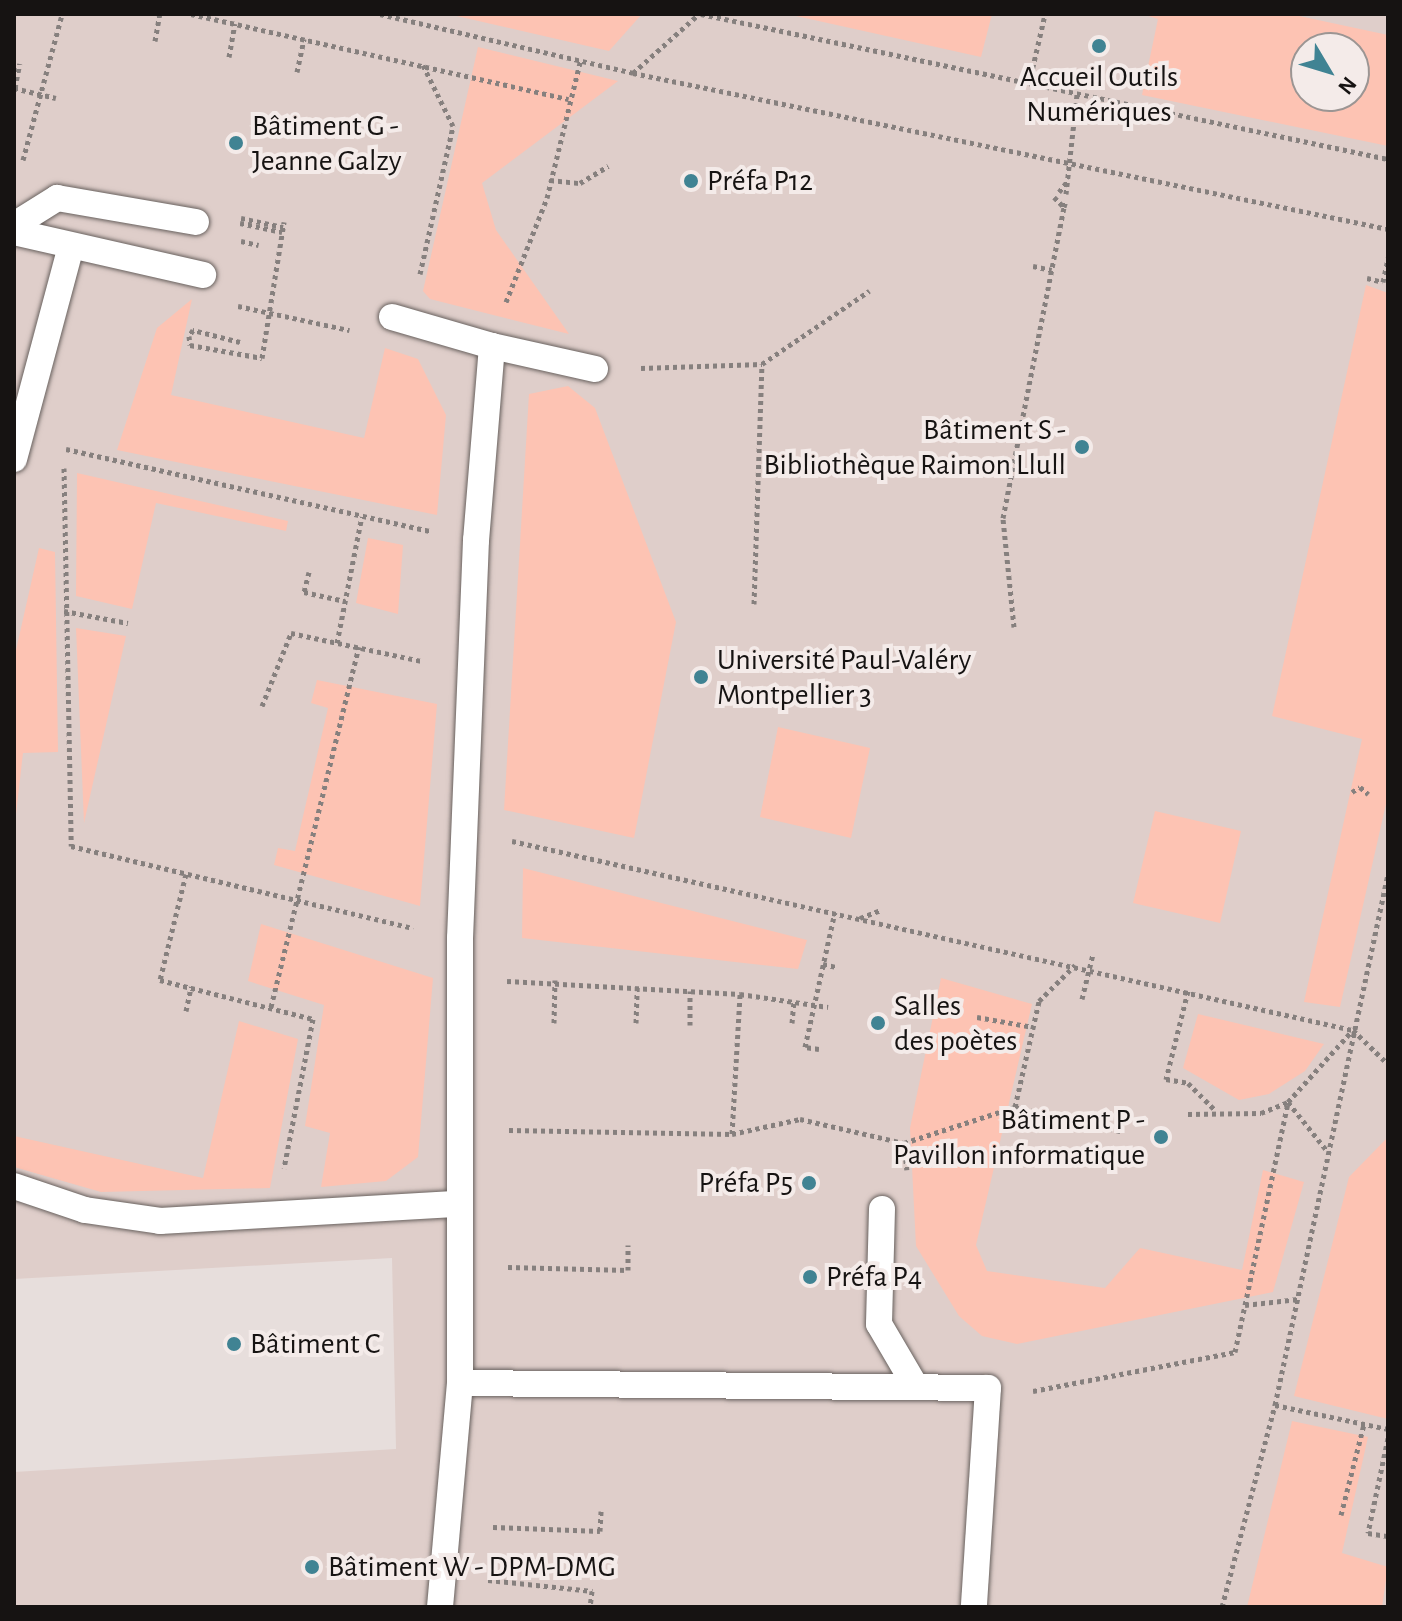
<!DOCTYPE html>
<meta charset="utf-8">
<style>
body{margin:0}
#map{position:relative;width:1402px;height:1621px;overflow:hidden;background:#e7dedc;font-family:"Alegreya Sans",sans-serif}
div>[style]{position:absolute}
.built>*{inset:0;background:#dfceca}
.green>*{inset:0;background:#fdc3b3}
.path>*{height:5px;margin-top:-2.5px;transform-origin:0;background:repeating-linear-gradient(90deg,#86807e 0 4px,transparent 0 8px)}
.roads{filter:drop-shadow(0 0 2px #68615e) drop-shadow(0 0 2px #68615e)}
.lane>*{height:26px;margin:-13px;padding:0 13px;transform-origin:13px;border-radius:13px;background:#fff}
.dots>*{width:22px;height:22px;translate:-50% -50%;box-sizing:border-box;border:4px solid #f4ebe9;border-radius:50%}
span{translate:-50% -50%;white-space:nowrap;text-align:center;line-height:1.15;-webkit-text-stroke:8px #f4ebe9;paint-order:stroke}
.poi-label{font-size:30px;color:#161312}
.left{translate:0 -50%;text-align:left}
.right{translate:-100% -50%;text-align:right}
.frame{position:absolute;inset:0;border:16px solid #161312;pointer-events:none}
.north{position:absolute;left:1290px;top:32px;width:80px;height:80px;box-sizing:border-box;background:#f4ebe9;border:2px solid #9b9593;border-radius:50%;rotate:128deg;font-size:22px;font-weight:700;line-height:32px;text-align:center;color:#161312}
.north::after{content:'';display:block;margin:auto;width:28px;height:36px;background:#408393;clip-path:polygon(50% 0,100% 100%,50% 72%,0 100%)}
</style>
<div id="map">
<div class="built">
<i style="clip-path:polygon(evenodd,14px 14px,1388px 14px,1388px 1607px,14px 1607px,14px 1472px,396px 1449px,392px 1258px,14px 1279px,14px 14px,1306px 48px,1354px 48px,1354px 96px,1306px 96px,1306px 48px)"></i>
</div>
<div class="green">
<i style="clip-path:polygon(448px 14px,642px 14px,609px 51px)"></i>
<i style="clip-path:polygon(787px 14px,992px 14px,981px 57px)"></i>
<i style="clip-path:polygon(evenodd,1142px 14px,1290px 14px,1388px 35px,1388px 146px,1142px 95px,1158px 19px,1142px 14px,1306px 48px,1354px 48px,1354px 96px,1306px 96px,1306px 48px)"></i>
<i style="clip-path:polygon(478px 47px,618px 81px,482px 183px,496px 230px,569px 334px,430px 299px,423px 291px)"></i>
<i style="clip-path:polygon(1366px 285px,1388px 293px,1388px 795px,1340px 1007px,1304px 1002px,1362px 739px,1272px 716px)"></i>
<i style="clip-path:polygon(192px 299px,171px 395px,364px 438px,385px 348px,418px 359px,446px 415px,437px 515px,117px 450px,157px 328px)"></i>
<i style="clip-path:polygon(568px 386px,595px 408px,676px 622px,634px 838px,504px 810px,529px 394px)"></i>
<i style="clip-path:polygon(77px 473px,288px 521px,286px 531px,156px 503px,132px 609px,76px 596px)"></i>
<i style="clip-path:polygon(368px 538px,403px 545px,398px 614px,356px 603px)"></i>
<i style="clip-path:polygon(39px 548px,55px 552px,58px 752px,23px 753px,14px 832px,14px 659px)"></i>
<i style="clip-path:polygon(76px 628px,126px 636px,84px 823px)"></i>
<i style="clip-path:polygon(317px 680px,437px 704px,420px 906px,274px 865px,278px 848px,295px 851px,328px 708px,311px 703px)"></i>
<i style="clip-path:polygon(778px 727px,870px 748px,851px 838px,760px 817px)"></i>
<i style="clip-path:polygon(1155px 811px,1241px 831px,1220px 923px,1133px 903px)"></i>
<i style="clip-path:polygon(523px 868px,807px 940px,798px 969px,522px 938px)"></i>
<i style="clip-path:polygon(261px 924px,433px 978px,418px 1157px,386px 1181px,321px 1187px,330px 1133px,305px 1126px,324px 1005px,248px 981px)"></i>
<i style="clip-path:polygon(941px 978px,1032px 1004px,976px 1245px,987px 1271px,1105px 1288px,1140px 1248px,1242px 1270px,1263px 1170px,1304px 1182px,1273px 1292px,1017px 1344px,982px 1336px,959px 1316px,916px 1246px,910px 1128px)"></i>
<i style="clip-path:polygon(1198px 1014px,1324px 1044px,1305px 1071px,1269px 1094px,1239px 1100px,1183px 1068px)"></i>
<i style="clip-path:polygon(239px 1021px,298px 1039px,270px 1188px,101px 1192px,14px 1167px,14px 1136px,203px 1178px)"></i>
<i style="clip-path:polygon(1388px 1137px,1388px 1419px,1294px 1396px,1349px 1177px)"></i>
<i style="clip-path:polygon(1292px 1421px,1368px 1437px,1342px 1553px,1388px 1567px,1382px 1607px,1247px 1607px)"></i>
</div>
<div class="path">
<i style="left:191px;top:14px;width:387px;rotate:12.7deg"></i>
<i style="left:380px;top:14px;width:260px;rotate:13.1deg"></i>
<i style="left:633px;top:73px;width:89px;rotate:-41.8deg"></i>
<i style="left:701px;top:14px;width:702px;rotate:11.92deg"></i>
<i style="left:155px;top:41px;width:27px;rotate:-80deg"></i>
<i style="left:229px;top:57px;width:34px;rotate:-80deg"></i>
<i style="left:297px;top:72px;width:34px;rotate:-78deg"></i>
<i style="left:633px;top:73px;width:771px;rotate:11.67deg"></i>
<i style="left:1029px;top:84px;width:72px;rotate:-77.1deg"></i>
<i style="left:14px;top:88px;width:43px;rotate:13.4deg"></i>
<i style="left:15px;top:88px;width:25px;rotate:-79deg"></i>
<i style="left:23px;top:160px;width:151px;rotate:-75deg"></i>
<i style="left:550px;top:180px;width:30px;rotate:6deg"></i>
<i style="left:580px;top:183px;width:33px;rotate:-31deg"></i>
<i style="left:1059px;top:192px;width:16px;rotate:-52deg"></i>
<i style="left:1066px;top:194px;width:100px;rotate:-83.7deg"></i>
<i style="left:1054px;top:197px;width:14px;rotate:45deg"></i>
<i style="left:1064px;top:207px;width:7px;rotate:-74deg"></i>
<i style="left:241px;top:218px;width:43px;rotate:12.1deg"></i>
<i style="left:240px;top:223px;width:43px;rotate:12.1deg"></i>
<i style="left:241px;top:241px;width:18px;rotate:13deg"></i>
<i style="left:1033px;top:266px;width:19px;rotate:12deg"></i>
<i style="left:420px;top:274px;width:152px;rotate:-77.4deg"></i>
<i style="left:453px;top:126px;width:68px;rotate:-116.2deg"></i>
<i style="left:1367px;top:278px;width:16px;rotate:14deg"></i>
<i style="left:1383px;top:282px;width:25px;rotate:-78deg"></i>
<i style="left:506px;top:302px;width:112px;rotate:-68.5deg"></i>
<i style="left:547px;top:198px;width:143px;rotate:-76.3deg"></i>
<i style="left:238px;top:306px;width:114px;rotate:12.2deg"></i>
<i style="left:240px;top:342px;width:49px;rotate:-165.7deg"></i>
<i style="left:193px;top:330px;width:7px;rotate:124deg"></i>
<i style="left:189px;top:336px;width:9px;rotate:84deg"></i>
<i style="left:190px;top:345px;width:73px;rotate:10.2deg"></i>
<i style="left:262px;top:358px;width:138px;rotate:-80.8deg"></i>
<i style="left:641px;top:368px;width:121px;rotate:-1.9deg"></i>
<i style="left:762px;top:364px;width:130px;rotate:-34.3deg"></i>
<i style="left:66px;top:449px;width:374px;rotate:12.7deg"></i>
<i style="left:64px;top:468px;width:378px;rotate:88.9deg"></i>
<i style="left:71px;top:846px;width:352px;rotate:13.5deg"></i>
<i style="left:309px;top:572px;width:21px;rotate:104deg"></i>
<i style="left:304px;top:592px;width:42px;rotate:12.4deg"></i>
<i style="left:754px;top:604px;width:240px;rotate:-88.1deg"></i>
<i style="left:64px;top:611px;width:65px;rotate:10.6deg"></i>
<i style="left:1014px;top:627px;width:110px;rotate:-95.8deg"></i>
<i style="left:1003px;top:518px;width:317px;rotate:-78.9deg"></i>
<i style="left:337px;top:643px;width:129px;rotate:-78.9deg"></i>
<i style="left:262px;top:706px;width:79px;rotate:-68.3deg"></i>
<i style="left:291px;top:633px;width:134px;rotate:12.1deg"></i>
<i style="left:1352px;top:792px;width:9px;rotate:-32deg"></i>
<i style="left:1360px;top:787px;width:11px;rotate:41deg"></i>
<i style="left:512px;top:841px;width:862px;rotate:12.67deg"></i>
<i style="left:1353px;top:1030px;width:49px;rotate:44.2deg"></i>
<i style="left:186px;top:874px;width:109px;rotate:103.8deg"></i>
<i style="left:160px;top:980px;width:158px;rotate:14.3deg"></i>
<i style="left:313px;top:1019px;width:152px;rotate:101deg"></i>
<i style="left:860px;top:918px;width:22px;rotate:-21deg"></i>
<i style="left:823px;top:964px;width:13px;rotate:13deg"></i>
<i style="left:507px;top:981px;width:233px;rotate:3.2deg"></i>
<i style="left:740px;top:994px;width:89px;rotate:8.4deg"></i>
<i style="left:1188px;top:991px;width:91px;rotate:104deg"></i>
<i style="left:1166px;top:1079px;width:22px;rotate:10deg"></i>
<i style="left:1188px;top:1083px;width:40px;rotate:45deg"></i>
<i style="left:1082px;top:999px;width:46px;rotate:-76.3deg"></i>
<i style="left:271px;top:1007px;width:371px;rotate:-76.3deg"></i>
<i style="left:186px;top:1011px;width:25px;rotate:-78deg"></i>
<i style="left:977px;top:1017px;width:57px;rotate:10.1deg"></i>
<i style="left:554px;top:1023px;width:43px;rotate:-88.7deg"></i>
<i style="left:636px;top:1023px;width:37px;rotate:-88deg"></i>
<i style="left:792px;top:1023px;width:22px;rotate:-85deg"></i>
<i style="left:690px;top:1025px;width:34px;rotate:-90deg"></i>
<i style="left:819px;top:1049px;width:14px;rotate:-172deg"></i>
<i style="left:805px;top:1047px;width:138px;rotate:-77.5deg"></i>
<i style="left:1288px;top:1102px;width:64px;rotate:51.3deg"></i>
<i style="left:1015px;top:1107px;width:108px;rotate:12.9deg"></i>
<i style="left:1015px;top:1108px;width:16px;rotate:60deg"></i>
<i style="left:1188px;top:1114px;width:73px;rotate:-0.8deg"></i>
<i style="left:1261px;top:1113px;width:29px;rotate:-22deg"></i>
<i style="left:1288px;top:1102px;width:96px;rotate:-48deg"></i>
<i style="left:509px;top:1130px;width:223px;rotate:1deg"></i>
<i style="left:732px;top:1134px;width:140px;rotate:-86.7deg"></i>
<i style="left:732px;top:1134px;width:70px;rotate:-12.4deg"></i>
<i style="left:800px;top:1119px;width:107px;rotate:13deg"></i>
<i style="left:904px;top:1143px;width:117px;rotate:-18deg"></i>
<i style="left:1015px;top:1107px;width:109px;rotate:-77.2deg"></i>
<i style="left:1039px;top:1001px;width:51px;rotate:-45deg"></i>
<i style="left:904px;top:1143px;width:27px;rotate:84deg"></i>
<i style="left:508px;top:1267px;width:120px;rotate:1.4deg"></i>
<i style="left:628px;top:1270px;width:25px;rotate:-90deg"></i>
<i style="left:1245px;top:1305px;width:208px;rotate:-78deg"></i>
<i style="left:1033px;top:1391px;width:206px;rotate:-10.9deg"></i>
<i style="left:1235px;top:1352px;width:48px;rotate:-78deg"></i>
<i style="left:1245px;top:1305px;width:53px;rotate:-6.5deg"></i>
<i style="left:1275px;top:1405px;width:116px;rotate:12deg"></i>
<i style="left:1388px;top:1438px;width:97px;rotate:101.9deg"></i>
<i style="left:1368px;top:1533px;width:20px;rotate:9deg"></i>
<i style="left:1341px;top:1515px;width:94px;rotate:-75.8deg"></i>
<i style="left:493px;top:1527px;width:107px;rotate:2.1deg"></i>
<i style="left:600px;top:1531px;width:20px;rotate:-87deg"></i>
<i style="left:488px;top:1580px;width:105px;rotate:6deg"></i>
<i style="left:592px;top:1591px;width:16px;rotate:97deg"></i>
<i style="left:1222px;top:1607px;width:209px;rotate:-75.3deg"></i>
<i style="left:1275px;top:1405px;width:543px;rotate:-77.99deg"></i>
</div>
<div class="roads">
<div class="lane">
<i style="left:14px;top:225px;width:51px;rotate:-32.1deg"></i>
<i style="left:57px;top:198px;width:141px;rotate:9.8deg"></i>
<i style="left:14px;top:232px;width:194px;rotate:12.8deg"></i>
<i style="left:392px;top:317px;width:104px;rotate:16.2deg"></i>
<i style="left:595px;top:369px;width:106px;rotate:-167.4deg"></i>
<i style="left:492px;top:346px;width:195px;rotate:94.7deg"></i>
<i style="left:476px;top:540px;width:398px;rotate:92.3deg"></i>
<i style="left:460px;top:938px;width:445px;rotate:90deg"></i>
<i style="left:460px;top:1383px;width:528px;rotate:0.54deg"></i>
<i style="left:988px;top:1388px;width:219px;rotate:93.7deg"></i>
<i style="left:14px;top:459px;width:220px;rotate:-75deg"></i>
<i style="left:14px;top:1186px;width:75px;rotate:18.7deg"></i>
<i style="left:85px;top:1210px;width:76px;rotate:8.3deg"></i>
<i style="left:160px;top:1221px;width:299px;rotate:-3.3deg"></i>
<i style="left:882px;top:1209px;width:115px;rotate:91.5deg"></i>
<i style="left:879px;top:1324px;width:73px;rotate:59.6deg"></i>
<i style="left:440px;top:1607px;width:225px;rotate:-84.9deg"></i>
</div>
</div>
<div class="dots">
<i style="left:1099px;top:46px;background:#408393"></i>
<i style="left:236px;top:143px;background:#408393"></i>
<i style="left:691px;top:181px;background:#408393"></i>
<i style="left:1082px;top:447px;background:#408393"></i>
<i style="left:701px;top:677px;background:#408393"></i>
<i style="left:878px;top:1023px;background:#408393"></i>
<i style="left:1161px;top:1137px;background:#408393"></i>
<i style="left:809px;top:1183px;background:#408393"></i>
<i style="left:810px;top:1277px;background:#408393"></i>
<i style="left:234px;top:1344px;background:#408393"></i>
<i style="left:312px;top:1567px;background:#408393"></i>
</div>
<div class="poi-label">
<span style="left:1099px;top:94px">Accueil Outils<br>Numériques</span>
<span class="left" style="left:252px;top:143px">Bâtiment G -<br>Jeanne Galzy</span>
<span class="left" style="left:707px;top:181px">Préfa P12</span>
<span class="right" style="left:1066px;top:447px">Bâtiment S -<br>Bibliothèque Raimon Llull</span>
<span class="left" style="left:717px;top:677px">Université Paul-Valéry<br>Montpellier 3</span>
<span class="left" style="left:894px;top:1023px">Salles<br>des poètes</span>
<span class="right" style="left:1145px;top:1137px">Bâtiment P -<br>Pavillon informatique</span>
<span class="right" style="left:793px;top:1183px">Préfa P5</span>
<span class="left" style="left:826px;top:1277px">Préfa P4</span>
<span class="left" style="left:250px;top:1344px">Bâtiment C</span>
<span class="left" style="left:328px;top:1567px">Bâtiment W - DPM-DMG</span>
</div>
<div class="frame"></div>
<div class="north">N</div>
</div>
